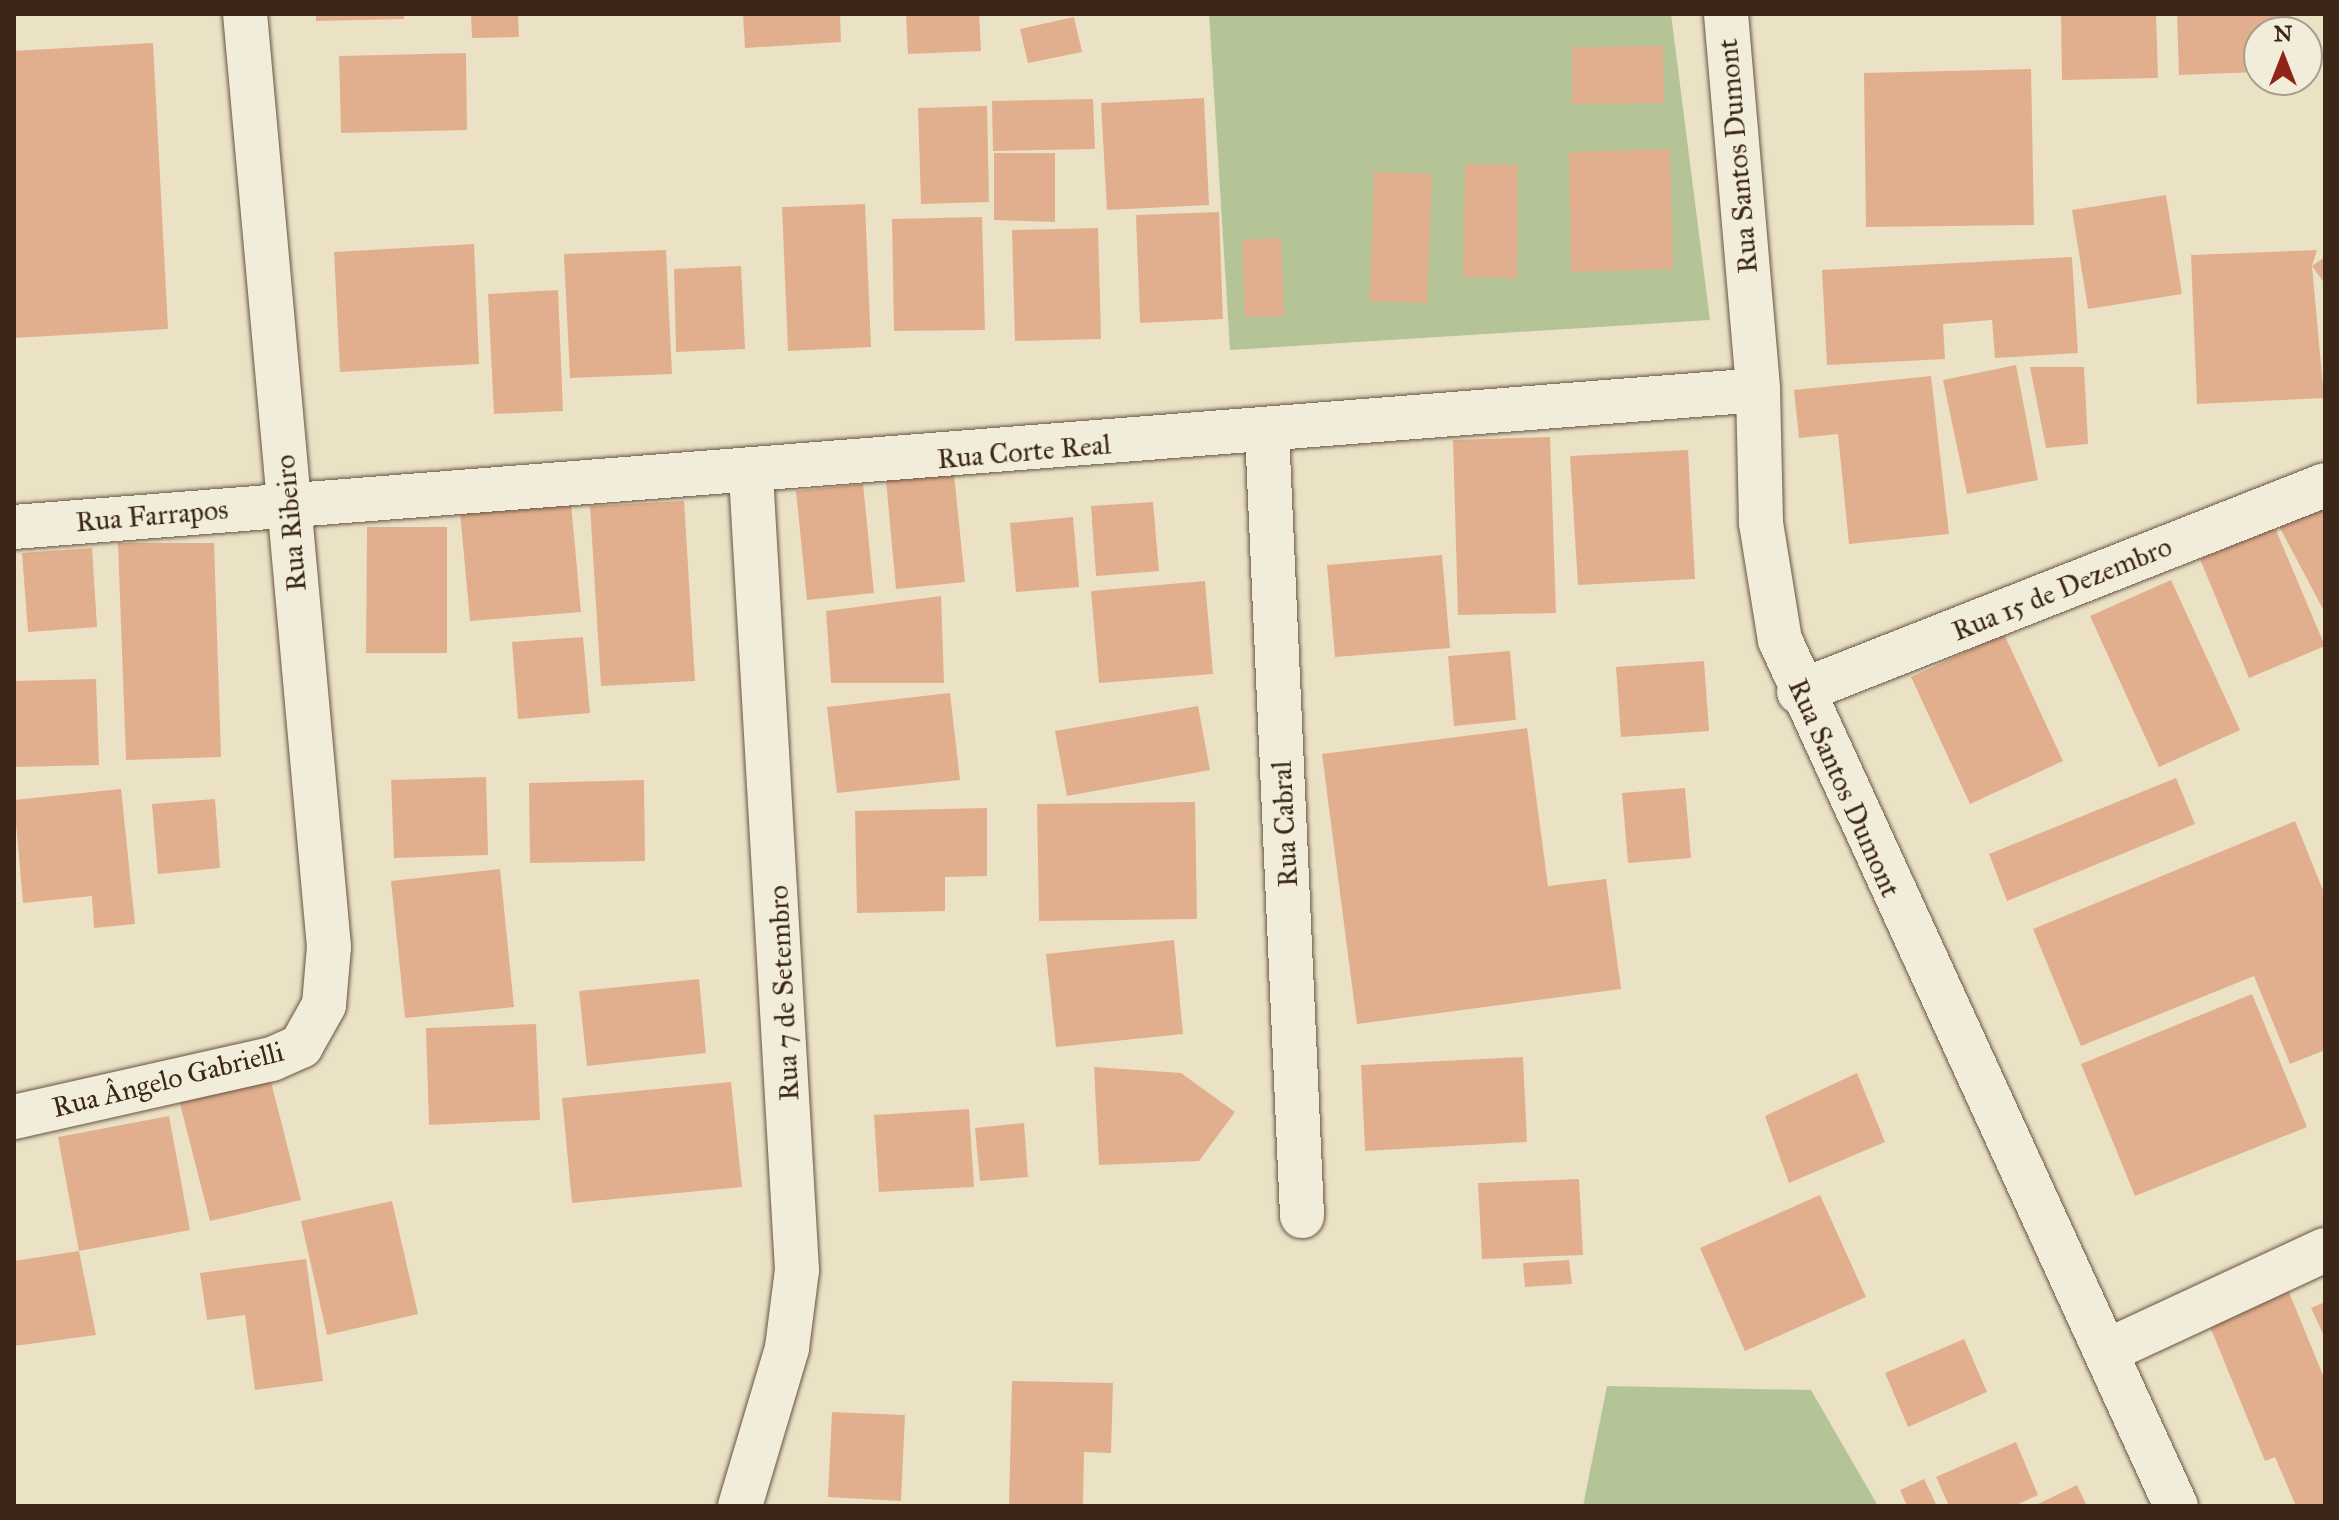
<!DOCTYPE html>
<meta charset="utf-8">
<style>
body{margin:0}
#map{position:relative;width:2339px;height:1520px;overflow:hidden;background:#ebe2c6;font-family:"IM FELL Great Primer",serif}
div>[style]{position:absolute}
.green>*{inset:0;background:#b5c497}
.building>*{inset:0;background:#e2af8e}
.roads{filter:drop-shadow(0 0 2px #685543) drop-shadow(0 0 2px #685543)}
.minor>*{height:44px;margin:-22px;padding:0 22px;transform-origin:22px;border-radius:22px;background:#f2ecda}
span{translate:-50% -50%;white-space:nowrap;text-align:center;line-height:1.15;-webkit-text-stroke:8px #f2ecda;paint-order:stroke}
.street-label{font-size:28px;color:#3c2617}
.frame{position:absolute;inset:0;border:16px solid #3c2617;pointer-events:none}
.north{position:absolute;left:2243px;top:16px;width:80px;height:80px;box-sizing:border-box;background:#f2ecda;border:2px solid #a99d8c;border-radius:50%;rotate:0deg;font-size:22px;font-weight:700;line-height:32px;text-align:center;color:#3c2617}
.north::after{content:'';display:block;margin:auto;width:28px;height:36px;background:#8f2418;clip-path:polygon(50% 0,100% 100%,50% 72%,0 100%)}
</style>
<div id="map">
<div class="green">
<i style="clip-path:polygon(1209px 14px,1671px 14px,1710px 320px,1230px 350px)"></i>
<i style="clip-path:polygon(1607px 1386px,1811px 1390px,1878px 1506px,1583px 1506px)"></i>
</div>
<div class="building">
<i style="clip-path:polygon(316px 14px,404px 14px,404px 19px,316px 21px)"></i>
<i style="clip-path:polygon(471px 14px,518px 14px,519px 37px,472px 38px)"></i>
<i style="clip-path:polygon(743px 14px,840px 14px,841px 42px,745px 48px)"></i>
<i style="clip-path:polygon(906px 14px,979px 14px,981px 51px,908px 54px)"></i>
<i style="clip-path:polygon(2061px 14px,2156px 14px,2158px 78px,2062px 80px)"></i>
<i style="clip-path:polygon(2177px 14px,2291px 14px,2292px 32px,2259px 32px,2259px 72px,2179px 75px)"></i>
<i style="clip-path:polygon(1074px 17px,1082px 52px,1028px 63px,1020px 29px)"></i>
<i style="clip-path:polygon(153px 43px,168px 329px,14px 338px,14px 51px)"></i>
<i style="clip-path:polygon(1663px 46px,1664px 103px,1572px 104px,1572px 47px)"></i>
<i style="clip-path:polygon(466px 53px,467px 130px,341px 133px,339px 56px)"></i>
<i style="clip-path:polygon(2031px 69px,2034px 225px,1866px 227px,1864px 73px)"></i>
<i style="clip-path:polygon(1204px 98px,1209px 205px,1107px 210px,1101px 103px)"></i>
<i style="clip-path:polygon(1093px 99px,1095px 149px,993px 151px,992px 101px)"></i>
<i style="clip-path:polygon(987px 106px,989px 202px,921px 204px,918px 108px)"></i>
<i style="clip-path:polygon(1670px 149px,1673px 269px,1571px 272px,1569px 152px)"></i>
<i style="clip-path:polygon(994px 153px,1055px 153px,1055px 222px,994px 220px)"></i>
<i style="clip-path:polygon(1465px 164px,1518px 165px,1517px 278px,1463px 277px)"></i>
<i style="clip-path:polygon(1374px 172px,1432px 174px,1427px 303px,1370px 301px)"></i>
<i style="clip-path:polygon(2166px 195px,2182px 294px,2088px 309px,2072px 210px)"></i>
<i style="clip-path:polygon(865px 204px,871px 347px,788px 351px,782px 207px)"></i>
<i style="clip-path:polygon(1219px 212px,1223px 319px,1140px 323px,1136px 215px)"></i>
<i style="clip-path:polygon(982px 217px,985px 330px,894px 331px,892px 219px)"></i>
<i style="clip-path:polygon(1098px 228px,1101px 339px,1015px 341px,1012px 230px)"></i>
<i style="clip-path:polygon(1281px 238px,1284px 316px,1245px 317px,1242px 240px)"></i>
<i style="clip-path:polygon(474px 244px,479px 364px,340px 372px,334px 252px)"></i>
<i style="clip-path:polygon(666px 250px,672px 374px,570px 378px,564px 254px)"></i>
<i style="clip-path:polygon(2317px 250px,2312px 266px,2324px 398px,2197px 404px,2191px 255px)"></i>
<i style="clip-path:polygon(2072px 257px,2078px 353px,1995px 358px,1992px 320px,1943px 324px,1945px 359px,1827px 365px,1822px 270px)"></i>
<i style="clip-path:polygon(2325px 257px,2325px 284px,2312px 266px)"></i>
<i style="clip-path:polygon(741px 266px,745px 349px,676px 352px,674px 269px)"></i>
<i style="clip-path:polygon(558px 290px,563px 411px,494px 414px,488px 294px)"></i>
<i style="clip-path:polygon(2016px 365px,2038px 480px,1967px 494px,1943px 380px)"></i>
<i style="clip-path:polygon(2030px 367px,2084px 367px,2088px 444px,2046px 448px)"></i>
<i style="clip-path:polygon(1931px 376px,1949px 534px,1849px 544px,1838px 434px,1799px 438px,1794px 390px)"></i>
<i style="clip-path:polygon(1550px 437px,1556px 613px,1458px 615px,1453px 440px)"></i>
<i style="clip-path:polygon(1688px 450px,1695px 579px,1578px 585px,1570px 456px)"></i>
<i style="clip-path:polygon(954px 474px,965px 582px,896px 589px,886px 480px)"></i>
<i style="clip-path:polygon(863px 484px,874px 593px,807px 600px,796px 491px)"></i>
<i style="clip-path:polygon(684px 501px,695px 681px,601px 686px,590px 506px)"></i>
<i style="clip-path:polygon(1153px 502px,1159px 571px,1096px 576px,1091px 506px)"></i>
<i style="clip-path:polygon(2325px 502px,2325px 613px,2279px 526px)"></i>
<i style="clip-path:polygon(571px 503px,581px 612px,470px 621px,460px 512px)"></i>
<i style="clip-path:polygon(1073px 517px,1079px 587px,1016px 592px,1010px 523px)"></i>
<i style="clip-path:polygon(367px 527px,447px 527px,447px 653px,366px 653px)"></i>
<i style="clip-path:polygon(2275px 528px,2325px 646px,2249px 678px,2200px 559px)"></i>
<i style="clip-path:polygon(118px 543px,214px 543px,221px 757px,126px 760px)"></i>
<i style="clip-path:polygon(92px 548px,97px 627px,28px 632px,22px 553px)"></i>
<i style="clip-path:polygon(1442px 555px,1450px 648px,1335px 657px,1327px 565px)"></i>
<i style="clip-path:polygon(2171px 580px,2240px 730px,2159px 767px,2090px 616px)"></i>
<i style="clip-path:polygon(1205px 581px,1213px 674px,1099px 683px,1091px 591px)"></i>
<i style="clip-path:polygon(941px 596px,944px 683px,831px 683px,826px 611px)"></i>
<i style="clip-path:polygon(2004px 634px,2063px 761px,1970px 804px,1911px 677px)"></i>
<i style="clip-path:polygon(583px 637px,590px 713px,518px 719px,512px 642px)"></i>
<i style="clip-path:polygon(1510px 651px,1516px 720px,1454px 726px,1448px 656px)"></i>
<i style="clip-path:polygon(1704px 661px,1709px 731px,1621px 737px,1616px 667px)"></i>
<i style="clip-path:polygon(96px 679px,99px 765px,14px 767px,14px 681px)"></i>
<i style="clip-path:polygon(950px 693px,960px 780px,837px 793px,827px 707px)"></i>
<i style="clip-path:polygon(1198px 706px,1210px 770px,1067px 796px,1055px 731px)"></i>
<i style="clip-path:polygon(1527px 728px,1548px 886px,1606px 879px,1621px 989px,1357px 1024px,1322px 754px)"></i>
<i style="clip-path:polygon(486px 777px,488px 855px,394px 858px,391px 780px)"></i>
<i style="clip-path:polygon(2176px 778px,2195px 824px,2007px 901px,1989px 854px)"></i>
<i style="clip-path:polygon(644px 780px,645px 861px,530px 863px,529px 783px)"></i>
<i style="clip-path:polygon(1685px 788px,1691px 858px,1628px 863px,1622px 793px)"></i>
<i style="clip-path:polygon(121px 789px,135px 924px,94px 928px,92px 896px,23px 903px,14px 800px)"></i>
<i style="clip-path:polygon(215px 799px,220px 868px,158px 874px,152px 804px)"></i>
<i style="clip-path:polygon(1195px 802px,1197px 919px,1039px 921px,1037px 804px)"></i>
<i style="clip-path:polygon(987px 808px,987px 876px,945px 877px,945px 911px,857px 913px,855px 811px)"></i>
<i style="clip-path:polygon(2295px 821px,2325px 895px,2325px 1050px,2290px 1064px,2254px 976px,2081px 1046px,2033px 929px)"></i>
<i style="clip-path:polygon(500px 869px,514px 1007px,405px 1018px,391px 881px)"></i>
<i style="clip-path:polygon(1174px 940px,1183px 1034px,1056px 1047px,1046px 954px)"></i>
<i style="clip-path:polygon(699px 979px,706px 1053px,587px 1066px,579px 991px)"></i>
<i style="clip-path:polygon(2252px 994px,2307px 1127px,2135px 1196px,2081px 1064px)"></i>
<i style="clip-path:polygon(536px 1024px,540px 1120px,429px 1125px,426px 1028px)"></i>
<i style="clip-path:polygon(1523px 1057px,1527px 1142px,1365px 1151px,1361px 1065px)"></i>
<i style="clip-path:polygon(1094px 1067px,1181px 1073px,1235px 1112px,1199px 1161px,1099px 1165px)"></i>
<i style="clip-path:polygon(1857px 1073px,1885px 1142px,1789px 1183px,1765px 1116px)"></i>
<i style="clip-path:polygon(270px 1078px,301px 1200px,210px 1221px,179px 1100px)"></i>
<i style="clip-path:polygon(731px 1082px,742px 1187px,572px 1203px,562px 1098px)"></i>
<i style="clip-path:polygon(969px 1109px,974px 1187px,879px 1192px,874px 1115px)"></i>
<i style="clip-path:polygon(169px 1116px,190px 1230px,79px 1251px,58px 1137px)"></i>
<i style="clip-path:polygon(1024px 1123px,1028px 1177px,980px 1181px,975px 1128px)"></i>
<i style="clip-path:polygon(1579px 1179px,1583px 1255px,1482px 1259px,1478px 1183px)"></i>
<i style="clip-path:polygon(1820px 1195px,1866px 1297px,1745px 1351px,1700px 1248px)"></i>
<i style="clip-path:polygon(392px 1201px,418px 1314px,327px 1335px,301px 1221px)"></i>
<i style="clip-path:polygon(79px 1251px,96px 1335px,14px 1346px,14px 1261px)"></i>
<i style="clip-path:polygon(306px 1259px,323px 1381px,255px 1390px,245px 1315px,207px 1320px,200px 1273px)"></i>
<i style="clip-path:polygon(1569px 1260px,1572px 1284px,1525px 1287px,1523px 1263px)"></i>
<i style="clip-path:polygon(2286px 1285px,2325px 1380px,2325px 1506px,2296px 1506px,2275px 1457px,2265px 1461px,2206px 1317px)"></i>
<i style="clip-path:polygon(2325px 1302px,2325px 1338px,2311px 1308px)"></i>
<i style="clip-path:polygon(1964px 1339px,1987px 1392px,1908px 1427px,1885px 1373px)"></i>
<i style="clip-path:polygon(1012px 1381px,1113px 1383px,1111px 1453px,1084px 1452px,1083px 1506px,1009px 1506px)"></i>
<i style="clip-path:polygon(832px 1412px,905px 1415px,901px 1501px,828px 1497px)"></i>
<i style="clip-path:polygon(2016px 1442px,2038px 1495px,2014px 1506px,1949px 1506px,1936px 1477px)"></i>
<i style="clip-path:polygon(1924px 1479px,1937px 1506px,1907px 1506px,1900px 1490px)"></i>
<i style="clip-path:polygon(2077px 1485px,2087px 1506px,2034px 1506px)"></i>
</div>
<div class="roads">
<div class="minor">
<i style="left:1726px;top:14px;width:377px;rotate:85.1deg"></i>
<i style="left:1758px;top:390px;width:133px;rotate:88.7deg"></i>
<i style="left:1761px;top:523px;width:119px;rotate:80.8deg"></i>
<i style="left:1780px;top:640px;width:952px;rotate:65.43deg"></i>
<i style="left:1267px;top:432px;width:785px;rotate:87.44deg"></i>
<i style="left:14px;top:527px;width:1749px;rotate:-4.49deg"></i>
<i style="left:1799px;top:692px;width:565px;rotate:-21.48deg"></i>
<i style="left:14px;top:1117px;width:264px;rotate:-12.7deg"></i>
<i style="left:272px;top:1059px;width:32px;rotate:-24deg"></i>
<i style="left:301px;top:1046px;width:47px;rotate:-60.7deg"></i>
<i style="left:324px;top:1005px;width:58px;rotate:-85.1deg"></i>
<i style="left:329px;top:947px;width:937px;rotate:-95.14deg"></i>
<i style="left:2107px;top:1351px;width:240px;rotate:-24.9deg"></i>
<i style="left:740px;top:1506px;width:165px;rotate:-73.4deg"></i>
<i style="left:787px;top:1348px;width:79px;rotate:-82.7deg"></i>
<i style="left:797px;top:1270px;width:797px;rotate:-93.31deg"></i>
</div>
</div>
<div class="street-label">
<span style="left:1738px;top:156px;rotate:-95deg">Rua Santos Dumont</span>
<span style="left:1024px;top:452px;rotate:-5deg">Rua Corte Real</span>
<span style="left:152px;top:516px;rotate:-5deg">Rua Farrapos</span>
<span style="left:291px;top:523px;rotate:-95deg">Rua Ribeiro</span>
<span style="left:2062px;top:589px;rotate:-22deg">Rua 15 de Dezembro</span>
<span style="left:1844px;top:788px;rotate:66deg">Rua Santos Dumont</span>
<span style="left:1285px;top:824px;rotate:-93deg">Rua Cabral</span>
<span style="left:784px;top:993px;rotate:-93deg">Rua 7 de Setembro</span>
<span style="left:168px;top:1080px;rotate:-14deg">Rua Ângelo Gabrielli</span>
</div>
<div class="frame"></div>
<div class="north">N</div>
</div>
